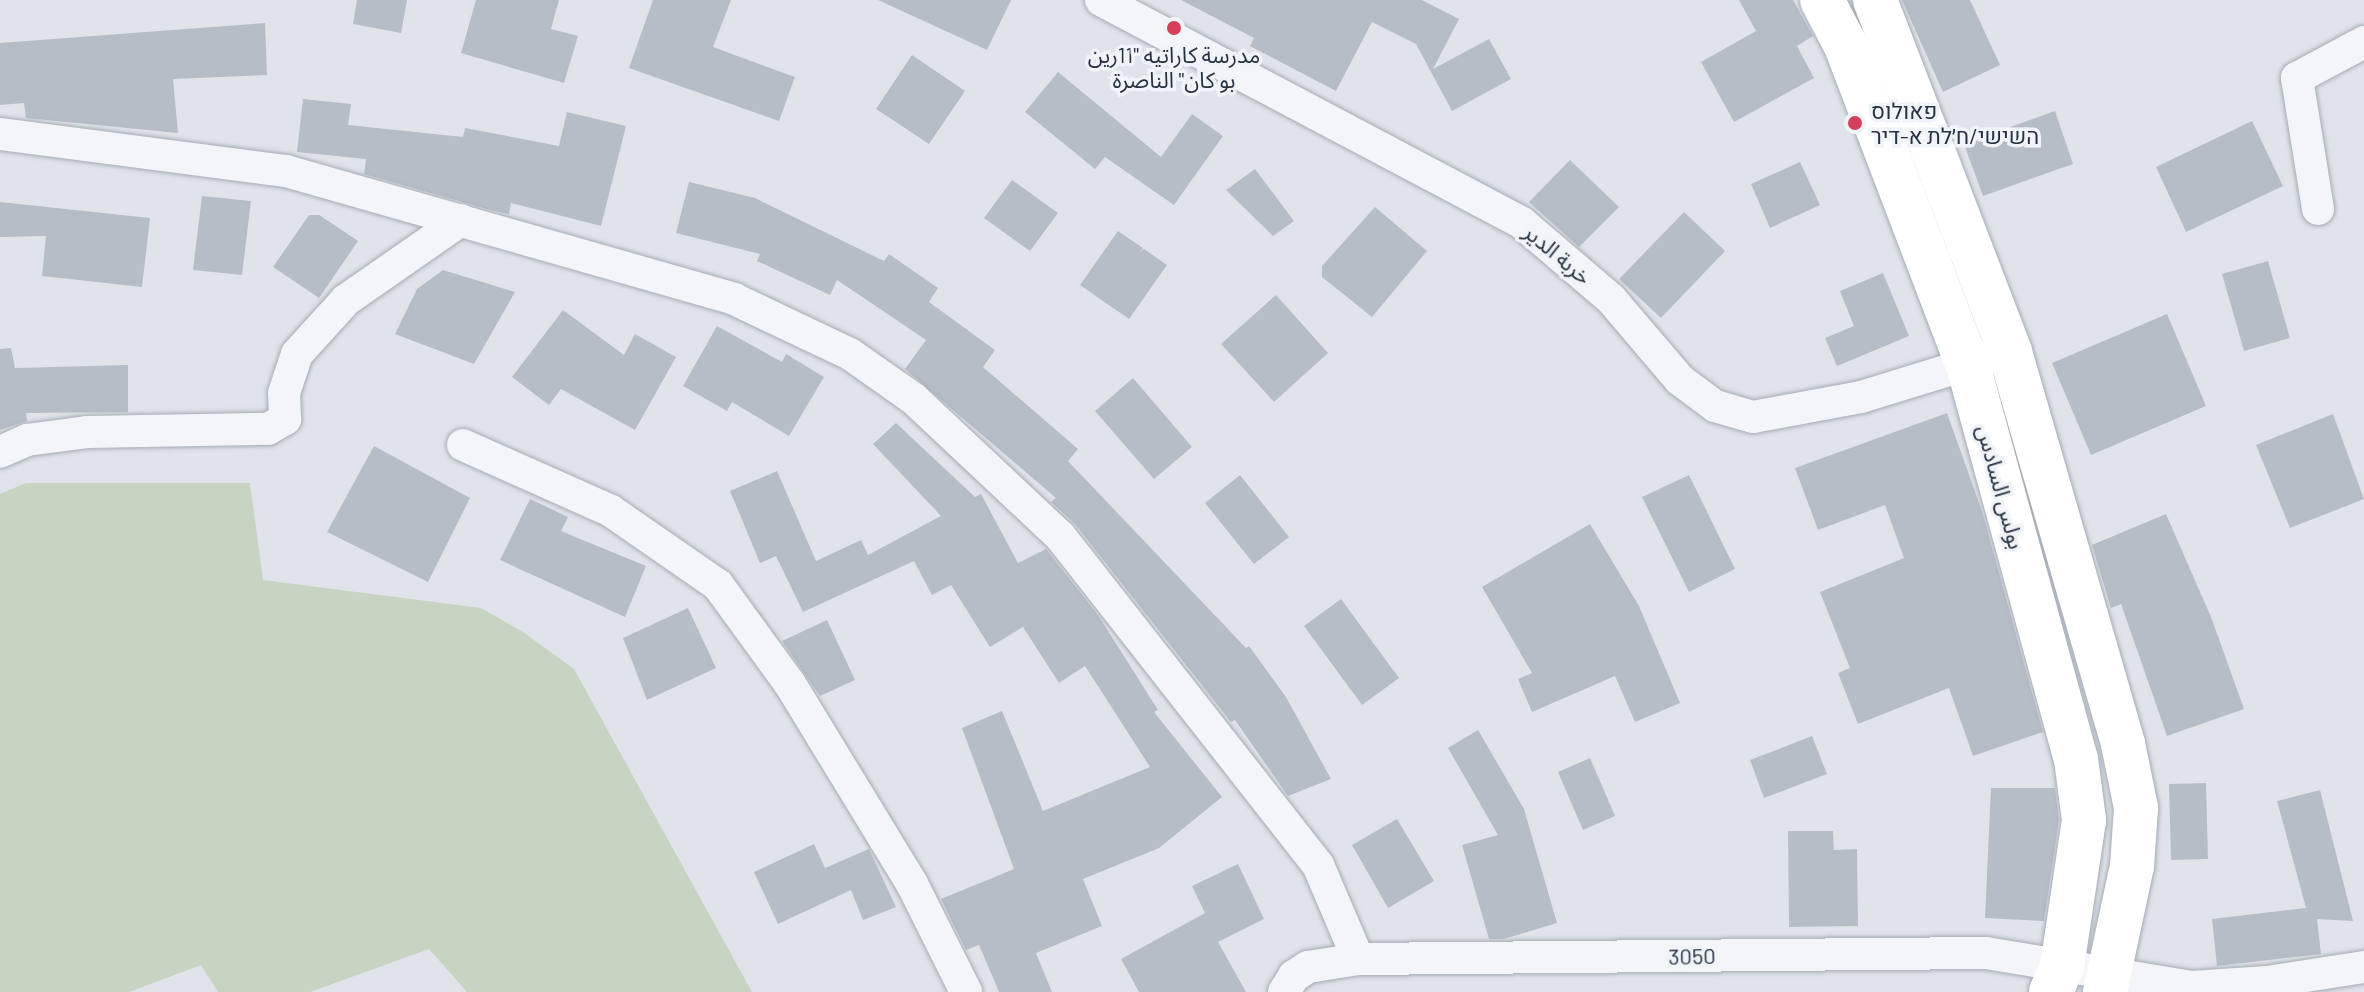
<!DOCTYPE html>
<meta charset="utf-8">
<style>
body{margin:0}
#map{position:relative;width:2364px;height:992px;overflow:hidden;background:#e0e4ea;font-family:Barlow,"Noto Sans Arabic",Heebo,sans-serif}
div>[style]{position:absolute}
.green>*{inset:0;background:#c6d4c1}
.building>*{inset:0;background:#b7bdc7}
.roads{filter:drop-shadow(0 0 2px #a5abb4) drop-shadow(0 0 2px #a5abb4)}
.street>*{height:32px;margin:-16px;padding:0 16px;transform-origin:16px;border-radius:16px;background:#f3f5f8}
.secondary>*{height:44px;margin:-22px;padding:0 22px;transform-origin:22px;border-radius:22px;background:#fff}
.dots>*{width:22px;height:22px;translate:-50% -50%;box-sizing:border-box;border:4px solid #f0f3f7;border-radius:50%}
span{translate:-50% -50%;white-space:nowrap;text-align:center;line-height:1.15;-webkit-text-stroke:7px #f0f3f7;paint-order:stroke}
.poi-label{font-size:22px;color:#283242}
.left{translate:0 -50%;text-align:left}
.street-label{font-size:22px;color:#283242}
</style>
<div id="map">
<div class="green">
<i style="clip-path:polygon(26px 483px,250px 483px,263px 580px,481px 608px,523px 632px,574px 669px,752px 992px,467px 992px,429px 949px,310px 992px,218px 992px,201px 965px,129px 992px,0 992px,0 494px)"></i>
</div>
<div class="building">
<i style="clip-path:polygon(357px 0,407px 0,401px 33px,353px 24px)"></i>
<i style="clip-path:polygon(476px 0,559px 0,551px 29px,578px 36px,564px 83px,461px 53px)"></i>
<i style="clip-path:polygon(653px 0,731px 0,713px 47px,795px 77px,779px 121px,629px 68px)"></i>
<i style="clip-path:polygon(878px 0,1011px 0,987px 50px)"></i>
<i style="clip-path:polygon(1181px 0,1422px 0,1459px 19px,1433px 69px,1489px 39px,1511px 79px,1452px 111px,1416px 44px,1372px 22px,1336px 91px,1250px 46px,1254px 38px)"></i>
<i style="clip-path:polygon(1739px 0,1793px 0,1813px 36px,1797px 46px,1814px 78px,1734px 122px,1701px 62px,1756px 31px)"></i>
<i style="clip-path:polygon(1902px 0,1970px 0,2000px 65px,1943px 92px)"></i>
<i style="clip-path:polygon(265px 23px,267px 75px,173px 79px,178px 133px,26px 118px,24px 103px,0 105px,0 43px)"></i>
<i style="clip-path:polygon(912px 55px,965px 91px,929px 144px,876px 109px)"></i>
<i style="clip-path:polygon(1058px 72px,1161px 157px,1192px 114px,1223px 136px,1174px 205px,1105px 157px,1095px 169px,1025px 112px)"></i>
<i style="clip-path:polygon(303px 99px,351px 104px,348px 125px,463px 137px,465px 128px,559px 146px,567px 112px,626px 126px,601px 226px,511px 203px,509px 214px,494px 211px,364px 174px,366px 159px,297px 152px)"></i>
<i style="clip-path:polygon(2055px 111px,2073px 164px,1983px 196px,1964px 144px)"></i>
<i style="clip-path:polygon(2252px 121px,2283px 186px,2186px 232px,2156px 167px)"></i>
<i style="clip-path:polygon(1570px 160px,1619px 207px,1579px 247px,1529px 202px)"></i>
<i style="clip-path:polygon(1800px 162px,1820px 205px,1770px 228px,1751px 184px)"></i>
<i style="clip-path:polygon(1255px 169px,1294px 221px,1273px 236px,1226px 190px)"></i>
<i style="clip-path:polygon(1012px 180px,1058px 213px,1030px 251px,984px 218px)"></i>
<i style="clip-path:polygon(689px 182px,755px 198px,884px 261px,889px 254px,938px 288px,929px 302px,995px 350px,983px 367px,1078px 449px,1068px 461px,1246px 648px,1249px 646px,1286px 697px,1331px 779px,1288px 796px,1235px 720px,1231px 722px,1075px 524px,1051px 502px,1056px 498px,905px 369px,926px 340px,837px 280px,830px 295px,757px 261px,760px 254px,676px 233px)"></i>
<i style="clip-path:polygon(202px 196px,251px 201px,242px 275px,193px 270px)"></i>
<i style="clip-path:polygon(0 202px,150px 218px,142px 287px,42px 276px,46px 236px,0 237px)"></i>
<i style="clip-path:polygon(1375px 207px,1427px 251px,1372px 317px,1322px 277px,1322px 266px)"></i>
<i style="clip-path:polygon(1684px 212px,1725px 251px,1661px 318px,1619px 279px)"></i>
<i style="clip-path:polygon(309px 215px,319px 215px,358px 241px,319px 298px,273px 267px)"></i>
<i style="clip-path:polygon(1118px 231px,1143px 248px,1139px 252px,1144px 249px,1167px 265px,1129px 319px,1080px 285px)"></i>
<i style="clip-path:polygon(2268px 261px,2290px 338px,2244px 351px,2222px 274px)"></i>
<i style="clip-path:polygon(443px 270px,515px 292px,474px 364px,395px 334px,417px 289px)"></i>
<i style="clip-path:polygon(1883px 273px,1909px 336px,1837px 366px,1825px 338px,1854px 326px,1840px 291px)"></i>
<i style="clip-path:polygon(1276px 295px,1328px 353px,1274px 402px,1221px 344px)"></i>
<i style="clip-path:polygon(563px 310px,624px 355px,635px 334px,676px 357px,635px 430px,561px 389px,549px 405px,512px 377px)"></i>
<i style="clip-path:polygon(2167px 314px,2206px 406px,2091px 455px,2052px 363px)"></i>
<i style="clip-path:polygon(717px 326px,782px 362px,786px 354px,824px 377px,789px 436px,732px 402px,727px 411px,683px 386px)"></i>
<i style="clip-path:polygon(11px 348px,15px 368px,128px 365px,128px 412px,26px 413px,27px 421px,0 430px,0 349px)"></i>
<i style="clip-path:polygon(1133px 378px,1192px 447px,1154px 479px,1095px 411px)"></i>
<i style="clip-path:polygon(1947px 413px,1982px 511px,2043px 732px,1973px 756px,1949px 688px,1858px 724px,1838px 673px,1850px 668px,1820px 592px,1904px 558px,1885px 505px,1818px 530px,1795px 468px)"></i>
<i style="clip-path:polygon(2333px 414px,2364px 499px,2290px 528px,2256px 445px)"></i>
<i style="clip-path:polygon(896px 423px,975px 497px,981px 494px,1018px 563px,1046px 549px,1098px 615px,1158px 710px,1154px 712px,1222px 797px,1159px 848px,1083px 879px,1102px 926px,1036px 953px,1052px 992px,999px 992px,979px 945px,966px 950px,941px 899px,1014px 869px,962px 728px,1002px 711px,1043px 811px,1150px 767px,1085px 666px,1059px 683px,1023px 627px,990px 647px,951px 585px,932px 595px,914px 561px,803px 612px,776px 556px,760px 563px,730px 491px,777px 471px,816px 561px,861px 540px,868px 555px,941px 516px,873px 444px)"></i>
<i style="clip-path:polygon(374px 446px,470px 498px,428px 582px,327px 532px)"></i>
<i style="clip-path:polygon(1240px 475px,1289px 537px,1254px 564px,1205px 503px)"></i>
<i style="clip-path:polygon(1689px 475px,1735px 569px,1689px 592px,1642px 497px)"></i>
<i style="clip-path:polygon(530px 499px,568px 517px,561px 531px,646px 566px,625px 617px,500px 560px)"></i>
<i style="clip-path:polygon(2166px 514px,2211px 617px,2244px 709px,2167px 736px,2121px 604px,2111px 608px,2092px 545px)"></i>
<i style="clip-path:polygon(1590px 524px,1639px 606px,1680px 703px,1635px 722px,1615px 676px,1532px 712px,1518px 679px,1532px 673px,1482px 587px)"></i>
<i style="clip-path:polygon(1341px 599px,1399px 678px,1362px 705px,1304px 626px)"></i>
<i style="clip-path:polygon(688px 608px,716px 668px,647px 700px,623px 638px)"></i>
<i style="clip-path:polygon(827px 620px,855px 680px,820px 696px,782px 641px)"></i>
<i style="clip-path:polygon(1478px 730px,1524px 809px,1557px 923px,1504px 939px,1489px 939px,1462px 845px,1498px 835px,1448px 748px)"></i>
<i style="clip-path:polygon(1812px 736px,1827px 774px,1764px 798px,1750px 760px)"></i>
<i style="clip-path:polygon(1590px 758px,1615px 816px,1583px 830px,1558px 772px)"></i>
<i style="clip-path:polygon(2206px 783px,2208px 859px,2171px 860px,2169px 784px)"></i>
<i style="clip-path:polygon(1991px 788px,2055px 788px,2059px 820px,2044px 921px,1985px 918px)"></i>
<i style="clip-path:polygon(2320px 790px,2353px 921px,2317px 919px,2321px 954px,2217px 966px,2212px 919px,2306px 908px,2277px 801px)"></i>
<i style="clip-path:polygon(1397px 819px,1434px 881px,1388px 908px,1352px 845px)"></i>
<i style="clip-path:polygon(1788px 831px,1833px 831px,1834px 850px,1857px 849px,1858px 926px,1789px 927px)"></i>
<i style="clip-path:polygon(814px 844px,825px 868px,869px 849px,896px 907px,863px 920px,851px 890px,778px 924px,754px 872px)"></i>
<i style="clip-path:polygon(1238px 864px,1264px 919px,1218px 942px,1246px 992px,1139px 992px,1121px 959px,1205px 913px,1192px 886px)"></i>
</div>
<div class="roads">
<div class="street">
<i style="left:1101px;top:0;width:476px;rotate:27.9deg"></i>
<i style="left:1522px;top:223px;width:117px;rotate:40.5deg"></i>
<i style="left:1611px;top:299px;width:106px;rotate:49.6deg"></i>
<i style="left:1680px;top:380px;width:44px;rotate:36.6deg"></i>
<i style="left:1715px;top:406px;width:40px;rotate:16deg"></i>
<i style="left:1753px;top:417px;width:110px;rotate:-10.5deg"></i>
<i style="left:1861px;top:397px;width:133px;rotate:-17.1deg"></i>
<i style="left:0;top:134px;width:288px;rotate:7.4deg"></i>
<i style="left:286px;top:171px;width:466px;rotate:15.9deg"></i>
<i style="left:734px;top:299px;width:128px;rotate:25.4deg"></i>
<i style="left:850px;top:354px;width:78px;rotate:35.1deg"></i>
<i style="left:914px;top:399px;width:200px;rotate:43.2deg"></i>
<i style="left:1060px;top:536px;width:418px;rotate:51.9deg"></i>
<i style="left:1318px;top:865px;width:102px;rotate:66.9deg"></i>
<i style="left:2318px;top:209px;width:133px;rotate:-99.1deg"></i>
<i style="left:2297px;top:78px;width:76px;rotate:-28.2deg"></i>
<i style="left:463px;top:445px;width:162px;rotate:24deg"></i>
<i style="left:611px;top:511px;width:130px;rotate:34.7deg"></i>
<i style="left:718px;top:585px;width:122px;rotate:54deg"></i>
<i style="left:790px;top:684px;width:234px;rotate:58.6deg"></i>
<i style="left:912px;top:884px;width:121px;rotate:63.4deg"></i>
<i style="left:0;top:452px;width:30px;rotate:-24deg"></i>
<i style="left:27px;top:440px;width:62px;rotate:-7.5deg"></i>
<i style="left:88px;top:432px;width:180px;rotate:-1deg"></i>
<i style="left:268px;top:429px;width:20px;rotate:-30deg"></i>
<i style="left:285px;top:419px;width:26px;rotate:-92deg"></i>
<i style="left:284px;top:393px;width:41px;rotate:-71.6deg"></i>
<i style="left:297px;top:354px;width:73px;rotate:-47.8deg"></i>
<i style="left:346px;top:300px;width:140px;rotate:-34.8deg"></i>
<i style="left:1284px;top:992px;width:19px;rotate:-58deg"></i>
<i style="left:1294px;top:976px;width:17px;rotate:-33deg"></i>
<i style="left:1308px;top:967px;width:51px;rotate:-9.1deg"></i>
<i style="left:1358px;top:959px;width:628px;rotate:-0.55deg"></i>
<i style="left:1986px;top:953px;width:209px;rotate:9.4deg"></i>
<i style="left:2192px;top:987px;width:75px;rotate:-3.8deg"></i>
<i style="left:2267px;top:982px;width:98px;rotate:-8.8deg"></i>
</div>
<div class="secondary">
<i style="left:1822px;top:0;width:52px;rotate:62.4deg"></i>
<i style="left:1846px;top:46px;width:342px;rotate:69.1deg"></i>
<i style="left:1968px;top:365px;width:409px;rotate:74.7deg"></i>
<i style="left:2076px;top:759px;width:62px;rotate:82.5deg"></i>
<i style="left:2084px;top:820px;width:149px;rotate:98.5deg"></i>
<i style="left:2062px;top:967px;width:27px;rotate:114deg"></i>
<i style="left:1875px;top:0;width:377px;rotate:69deg"></i>
<i style="left:2010px;top:352px;width:408px;rotate:73.9deg"></i>
<i style="left:2123px;top:744px;width:65px;rotate:78.5deg"></i>
<i style="left:2136px;top:808px;width:58px;rotate:93.9deg"></i>
<i style="left:2132px;top:866px;width:129px;rotate:102.1deg"></i>
</div>
</div>
<div class="dots">
<i style="left:1174px;top:28px;background:#d43f5a"></i>
<i style="left:1855px;top:123px;background:#d43f5a"></i>
</div>
<div class="poi-label">
<span style="left:1174px;top:67px">مدرسة كاراتيه "11رين<br>بو كان" الناصرة</span>
<span class="left" style="left:1871px;top:123px">פאולוס<br>השישי/ח׳לת א-דיר</span>
</div>
<div class="street-label">
<span style="left:1558px;top:254px;rotate:40deg">خربة الدير</span>
<span style="left:2001px;top:487px;rotate:75deg">بولس السادس</span>
<span style="left:1692px;top:956px;rotate:-1deg">3050</span>
</div>
</div>
